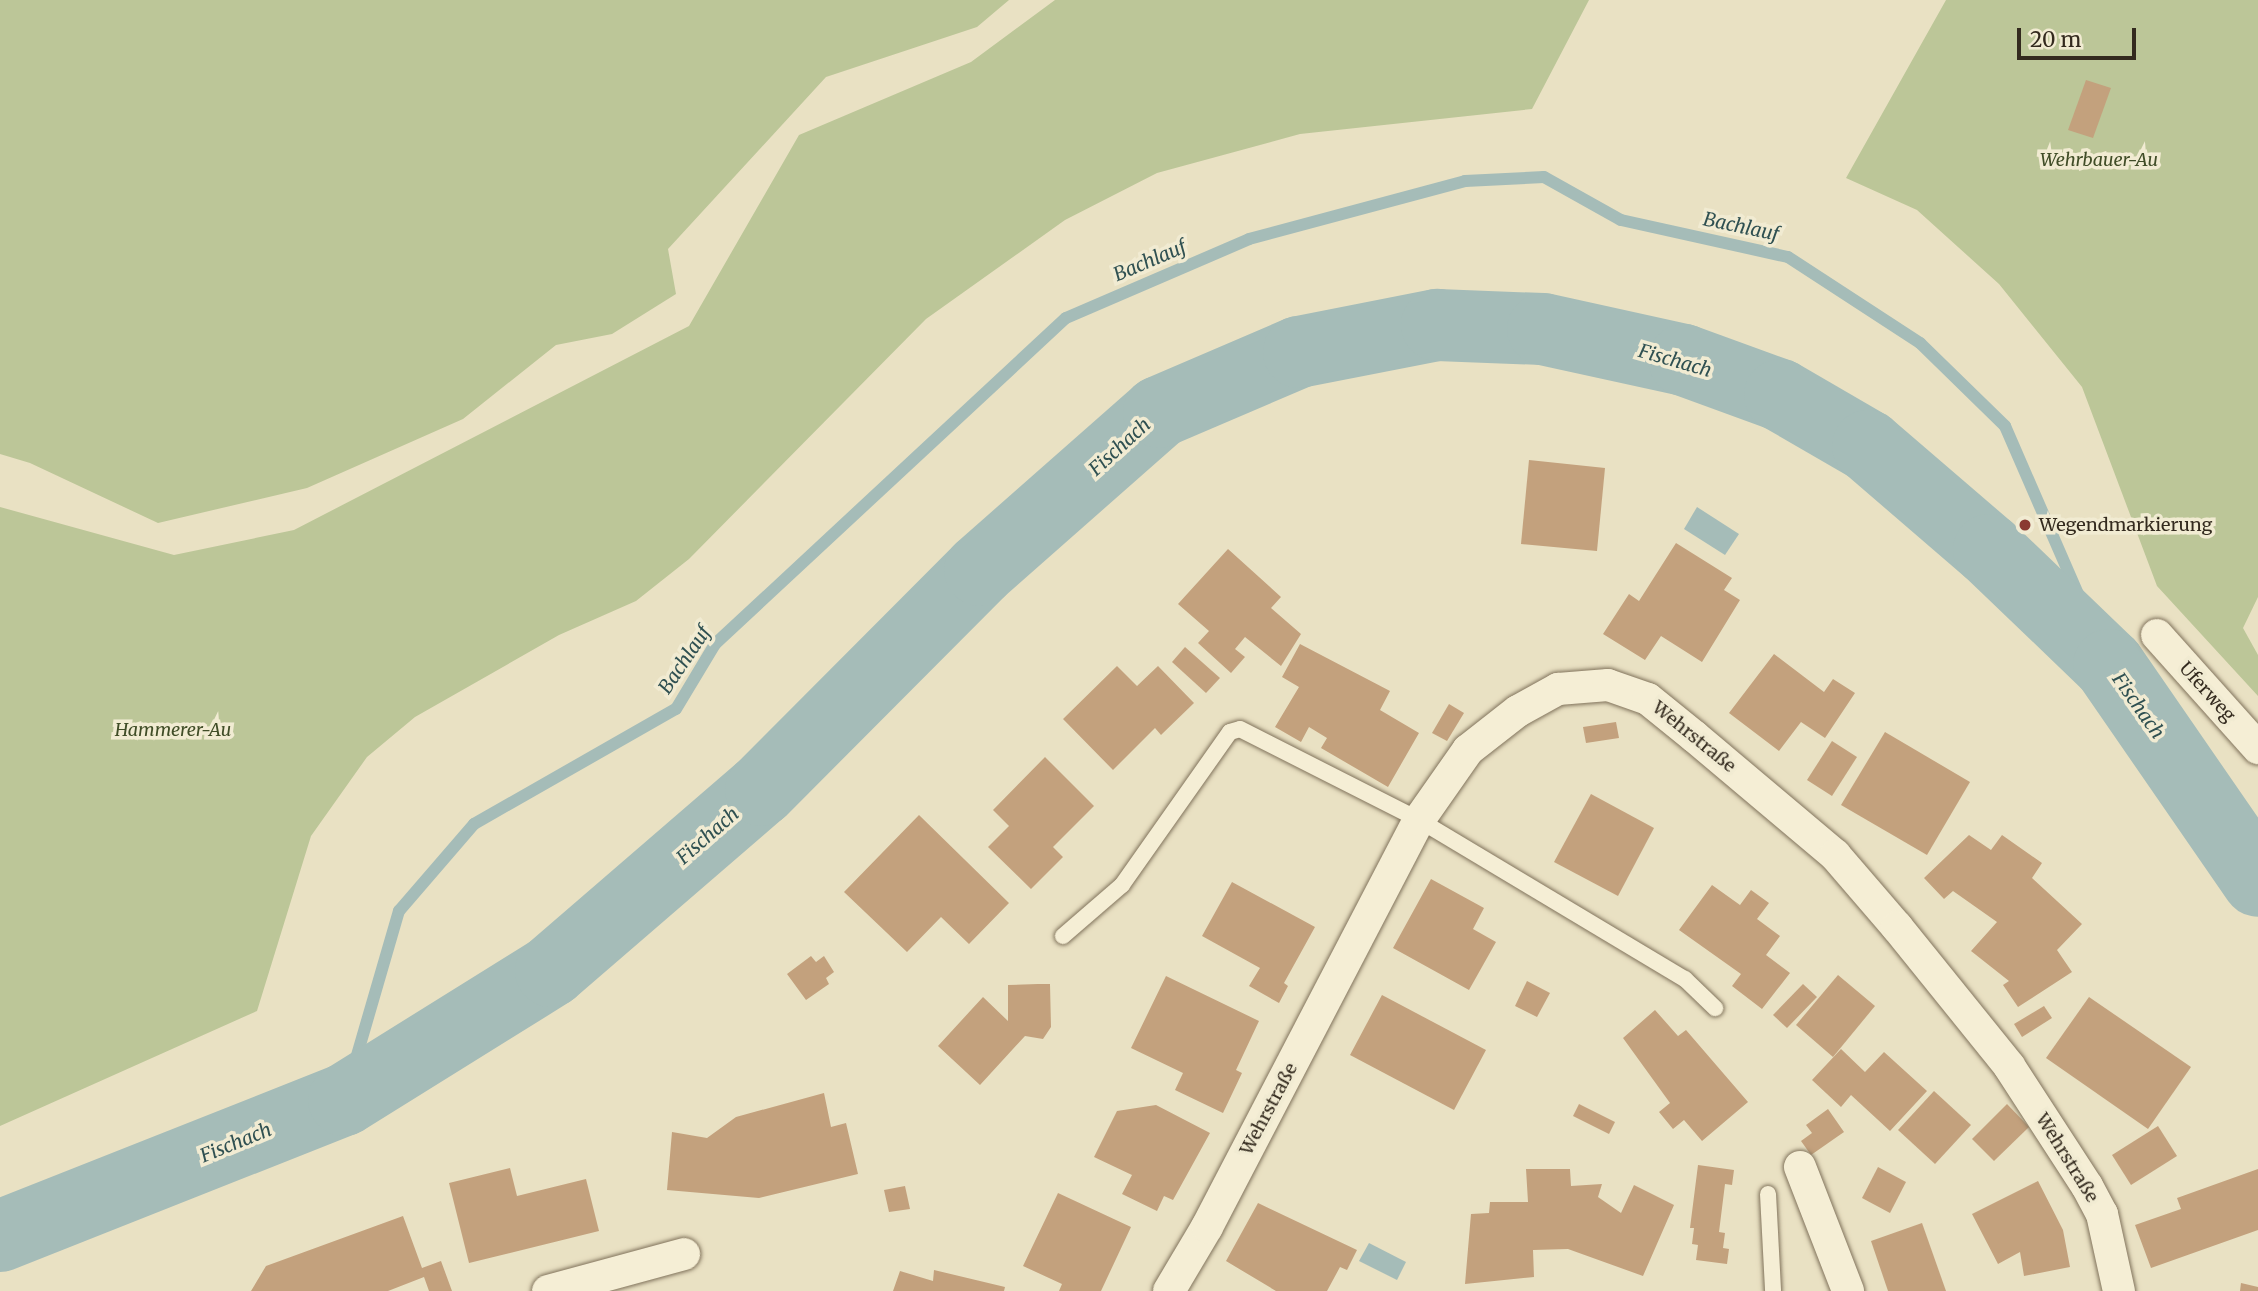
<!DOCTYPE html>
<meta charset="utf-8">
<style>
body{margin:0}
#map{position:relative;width:2258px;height:1291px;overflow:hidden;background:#e9e1c3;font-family:Merriweather,serif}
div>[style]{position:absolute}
.green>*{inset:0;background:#bcc698}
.water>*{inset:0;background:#a5bcb8}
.stream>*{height:12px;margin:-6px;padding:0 6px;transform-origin:6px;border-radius:6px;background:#a5bcb8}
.river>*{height:72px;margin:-36px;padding:0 36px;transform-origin:36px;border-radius:36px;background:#a5bcb8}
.building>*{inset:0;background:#c3a17d}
.roads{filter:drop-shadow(0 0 2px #81735c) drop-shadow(0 0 2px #81735c)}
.service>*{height:16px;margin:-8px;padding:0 8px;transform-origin:8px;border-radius:8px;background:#f5eed5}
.minor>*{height:32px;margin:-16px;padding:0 16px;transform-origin:16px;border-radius:16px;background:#f5eed5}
.dots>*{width:19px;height:19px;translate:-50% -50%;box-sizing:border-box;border:4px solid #f1ebd2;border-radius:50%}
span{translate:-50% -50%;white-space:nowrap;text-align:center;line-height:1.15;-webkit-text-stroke:7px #f1ebd2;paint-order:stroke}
.park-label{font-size:18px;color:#404d27;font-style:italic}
.poi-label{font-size:18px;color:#332a1e}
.left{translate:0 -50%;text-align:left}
.street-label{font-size:18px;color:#332a1e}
.water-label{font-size:19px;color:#2f5051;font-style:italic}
.scale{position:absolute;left:2017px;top:28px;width:119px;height:32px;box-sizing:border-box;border:4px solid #332a1e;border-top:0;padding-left:9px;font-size:21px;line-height:24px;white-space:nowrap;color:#332a1e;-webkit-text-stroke:5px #f1ebd2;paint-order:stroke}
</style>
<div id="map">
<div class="green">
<i style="clip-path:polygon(0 0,1009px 0,977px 27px,826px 77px,668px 249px,676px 294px,612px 334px,556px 345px,463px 419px,307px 488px,158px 523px,30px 463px,0 454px)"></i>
<i style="clip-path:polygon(1055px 0,1589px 0,1532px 109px,1300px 134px,1157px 173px,1065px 220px,926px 319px,689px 559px,636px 601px,559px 635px,415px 717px,367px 757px,311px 836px,257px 1011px,0 1126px,0 507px,174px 555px,294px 530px,689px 326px,799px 135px,971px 62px)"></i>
<i style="clip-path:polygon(1946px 0,2258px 0,2258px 597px,2243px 628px,2258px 655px,2258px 696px,2157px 586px,2082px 387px,1999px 284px,1917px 210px,1846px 178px)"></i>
</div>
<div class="water">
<i style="clip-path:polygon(1697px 507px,1739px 534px,1725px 555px,1684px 529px)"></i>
<i style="clip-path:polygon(1369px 1243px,1406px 1262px,1397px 1280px,1359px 1261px)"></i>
</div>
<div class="stream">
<i style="left:344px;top:1100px;width:197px;rotate:-73.8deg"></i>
<i style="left:399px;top:911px;width:115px;rotate:-49.2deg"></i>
<i style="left:474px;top:824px;width:232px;rotate:-29.7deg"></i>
<i style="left:676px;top:709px;width:76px;rotate:-59deg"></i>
<i style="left:715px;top:644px;width:479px;rotate:-42.9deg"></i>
<i style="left:1066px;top:318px;width:199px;rotate:-23.3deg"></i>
<i style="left:1249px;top:239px;width:224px;rotate:-15deg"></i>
<i style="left:1465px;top:181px;width:79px;rotate:-2.9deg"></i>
<i style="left:1544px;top:177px;width:88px;rotate:29.2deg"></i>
<i style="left:1621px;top:220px;width:171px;rotate:12.5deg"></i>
<i style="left:1788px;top:257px;width:158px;rotate:33.1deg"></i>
<i style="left:1920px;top:343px;width:119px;rotate:44.3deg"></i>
<i style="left:2005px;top:426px;width:261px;rotate:66.5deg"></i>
</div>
<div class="river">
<i style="left:0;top:1236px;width:370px;rotate:-21.6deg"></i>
<i style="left:344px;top:1100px;width:244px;rotate:-31.9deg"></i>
<i style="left:551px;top:971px;width:277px;rotate:-40.8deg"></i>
<i style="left:761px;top:790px;width:310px;rotate:-45.1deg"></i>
<i style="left:980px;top:570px;width:239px;rotate:-41.4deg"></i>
<i style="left:1159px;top:412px;width:152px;rotate:-23.2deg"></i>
<i style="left:1299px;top:352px;width:141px;rotate:-11.1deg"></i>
<i style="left:1437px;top:325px;width:106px;rotate:2.2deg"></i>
<i style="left:1543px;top:329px;width:144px;rotate:12.4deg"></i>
<i style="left:1684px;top:360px;width:102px;rotate:20deg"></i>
<i style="left:1780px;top:395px;width:102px;rotate:30.1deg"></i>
<i style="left:1868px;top:446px;width:160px;rotate:40.7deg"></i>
<i style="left:1989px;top:550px;width:166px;rotate:43.8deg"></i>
<i style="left:2109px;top:665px;width:262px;rotate:55.4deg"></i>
</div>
<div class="building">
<i style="clip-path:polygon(2086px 80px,2111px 88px,2093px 138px,2068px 130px)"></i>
<i style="clip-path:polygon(1529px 460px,1605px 468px,1597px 551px,1521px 544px)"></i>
<i style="clip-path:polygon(1676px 543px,1732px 578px,1724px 590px,1740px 600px,1702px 662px,1661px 636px,1645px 660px,1603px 634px,1629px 594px,1639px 601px)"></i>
<i style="clip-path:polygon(1228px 549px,1281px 597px,1271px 608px,1301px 634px,1281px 666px,1245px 637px,1235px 649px,1245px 657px,1231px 673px,1198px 643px,1209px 631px,1178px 604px)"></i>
<i style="clip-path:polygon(1300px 644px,1390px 691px,1380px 710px,1419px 733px,1388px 787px,1321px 748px,1327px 738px,1309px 727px,1301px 742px,1275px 727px,1299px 687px,1282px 677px)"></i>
<i style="clip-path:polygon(1185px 647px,1220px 678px,1206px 693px,1172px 662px)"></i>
<i style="clip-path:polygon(1774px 654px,1824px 692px,1833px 679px,1855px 693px,1825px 738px,1801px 722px,1779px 751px,1729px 713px)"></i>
<i style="clip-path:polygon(1117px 666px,1137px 686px,1158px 666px,1194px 703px,1161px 735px,1155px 728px,1113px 770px,1063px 719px)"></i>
<i style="clip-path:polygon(1449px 704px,1464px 713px,1447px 741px,1432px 733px)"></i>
<i style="clip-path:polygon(1616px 722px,1619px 738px,1586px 743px,1583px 727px)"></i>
<i style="clip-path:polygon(1885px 732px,1970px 782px,1927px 855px,1841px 805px)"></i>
<i style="clip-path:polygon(1832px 741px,1857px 757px,1832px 796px,1807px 780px)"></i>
<i style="clip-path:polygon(1045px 757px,1094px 806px,1053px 847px,1063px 857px,1031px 889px,988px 847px,1009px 826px,993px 810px)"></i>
<i style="clip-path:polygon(1591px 794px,1654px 828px,1618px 896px,1554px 862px)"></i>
<i style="clip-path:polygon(919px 815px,1009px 903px,969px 944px,941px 917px,907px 952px,844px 892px)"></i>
<i style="clip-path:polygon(1969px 835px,1991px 850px,2002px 835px,2042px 863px,2032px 878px,2082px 924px,2057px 950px,2072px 972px,2018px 1007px,2003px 985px,2009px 981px,1971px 951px,1997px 922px,1953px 891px,1944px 899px,1924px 878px)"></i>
<i style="clip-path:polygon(1431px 879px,1484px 908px,1473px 929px,1496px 942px,1469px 990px,1393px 948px)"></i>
<i style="clip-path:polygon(1232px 882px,1315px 927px,1284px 983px,1288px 986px,1279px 1003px,1249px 986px,1260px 968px,1202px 936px)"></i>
<i style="clip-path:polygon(1712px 885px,1740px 905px,1751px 890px,1769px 903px,1757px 919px,1780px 936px,1766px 955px,1790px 973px,1762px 1009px,1732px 986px,1741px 974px,1679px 930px)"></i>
<i style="clip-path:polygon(811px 956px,816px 962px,824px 956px,834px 972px,826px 978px,829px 984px,806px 1000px,787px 974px)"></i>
<i style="clip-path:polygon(1838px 975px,1875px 1006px,1833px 1057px,1796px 1025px)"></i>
<i style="clip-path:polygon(1166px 976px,1259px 1021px,1236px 1070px,1242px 1073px,1223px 1113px,1175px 1090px,1183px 1073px,1131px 1048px)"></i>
<i style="clip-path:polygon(1527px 981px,1550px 993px,1537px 1017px,1515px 1006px)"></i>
<i style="clip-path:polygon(1038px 984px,1050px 984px,1051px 1027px,1043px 1039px,1025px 1036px,980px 1085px,938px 1046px,983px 997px,1008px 1021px,1008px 985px)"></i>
<i style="clip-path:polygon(1803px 984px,1817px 997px,1787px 1028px,1773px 1015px)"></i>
<i style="clip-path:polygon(1382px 995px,1486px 1050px,1454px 1110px,1350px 1055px)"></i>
<i style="clip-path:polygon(2089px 997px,2191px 1067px,2148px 1129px,2046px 1058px)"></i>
<i style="clip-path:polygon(2044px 1006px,2052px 1018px,2022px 1037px,2014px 1024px)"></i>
<i style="clip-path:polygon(1655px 1010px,1678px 1036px,1686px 1030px,1748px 1102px,1702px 1141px,1684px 1120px,1673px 1129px,1659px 1112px,1670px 1103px,1623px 1038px)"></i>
<i style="clip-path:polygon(1841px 1049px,1865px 1072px,1884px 1052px,1927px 1091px,1890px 1131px,1851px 1095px,1841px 1107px,1812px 1080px)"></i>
<i style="clip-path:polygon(1934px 1091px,1971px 1125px,1935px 1164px,1898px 1130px)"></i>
<i style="clip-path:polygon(824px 1093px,831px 1127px,846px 1123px,858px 1174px,759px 1198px,667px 1190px,672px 1132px,707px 1138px,736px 1117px)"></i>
<i style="clip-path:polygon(1579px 1104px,1615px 1122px,1609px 1134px,1573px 1116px)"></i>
<i style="clip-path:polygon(2007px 1104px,2029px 1127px,1994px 1161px,1972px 1139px)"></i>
<i style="clip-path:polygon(1156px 1105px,1210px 1133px,1173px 1200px,1164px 1196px,1157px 1211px,1122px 1194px,1132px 1175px,1094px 1157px,1117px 1111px)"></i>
<i style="clip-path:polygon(1828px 1109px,1844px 1132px,1811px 1155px,1801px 1141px,1812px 1133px,1806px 1125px)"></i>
<i style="clip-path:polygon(2158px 1126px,2177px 1156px,2131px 1185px,2112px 1155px)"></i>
<i style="clip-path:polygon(1698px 1165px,1734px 1170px,1732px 1185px,1725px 1184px,1719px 1232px,1725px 1233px,1723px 1248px,1729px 1249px,1727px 1264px,1696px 1260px,1698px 1245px,1692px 1244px,1694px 1228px,1690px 1228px)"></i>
<i style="clip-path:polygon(1878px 1167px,1906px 1182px,1890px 1213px,1862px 1198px)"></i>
<i style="clip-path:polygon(510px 1168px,517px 1196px,586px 1179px,599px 1231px,469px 1263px,449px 1183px)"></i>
<i style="clip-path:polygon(1526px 1169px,1570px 1169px,1571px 1186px,1602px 1184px,1598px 1197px,1621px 1213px,1634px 1185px,1674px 1205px,1643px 1276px,1568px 1249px,1533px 1250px,1534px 1277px,1465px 1284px,1471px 1214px,1489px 1213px,1490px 1202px,1528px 1202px)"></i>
<i style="clip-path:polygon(2258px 1169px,2258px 1230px,2151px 1268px,2135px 1225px,2181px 1209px,2177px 1198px)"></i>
<i style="clip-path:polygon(2038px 1181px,2063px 1230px,2070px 1267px,2024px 1276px,2020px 1252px,1998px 1264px,1972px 1214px)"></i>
<i style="clip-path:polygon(905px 1186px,910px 1209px,889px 1212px,884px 1190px)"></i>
<i style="clip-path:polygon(1058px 1193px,1131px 1227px,1101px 1291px,1059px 1291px,1062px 1284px,1023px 1266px)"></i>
<i style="clip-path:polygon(1258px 1203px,1357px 1250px,1347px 1270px,1340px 1267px,1327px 1291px,1276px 1291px,1226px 1261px)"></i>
<i style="clip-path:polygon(403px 1216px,422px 1268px,441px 1261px,452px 1291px,429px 1291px,424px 1277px,388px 1291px,251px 1291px,266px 1266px)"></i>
<i style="clip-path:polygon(1922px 1223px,1946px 1291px,1888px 1291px,1871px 1241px)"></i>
<i style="clip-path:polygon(934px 1270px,1005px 1287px,1004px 1291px,893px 1291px,900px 1271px,933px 1281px)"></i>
<i style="clip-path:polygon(2241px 1283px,2258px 1287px,2258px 1291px,2240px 1291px)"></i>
</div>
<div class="roads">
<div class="service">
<i style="left:1063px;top:936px;width:78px;rotate:-40.8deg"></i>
<i style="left:1122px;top:885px;width:187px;rotate:-54.8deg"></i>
<i style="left:1230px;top:732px;width:10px;rotate:-17deg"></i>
<i style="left:1240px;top:729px;width:201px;rotate:26.9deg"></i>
<i style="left:1419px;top:820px;width:310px;rotate:30.9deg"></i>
<i style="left:1685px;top:979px;width:42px;rotate:44deg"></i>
<i style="left:1768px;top:1194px;width:97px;rotate:87deg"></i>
</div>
<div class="minor">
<i style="left:2157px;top:635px;width:152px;rotate:48.2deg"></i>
<i style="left:1800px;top:1167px;width:133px;rotate:68.8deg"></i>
<i style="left:548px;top:1291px;width:141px;rotate:-15.2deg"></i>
<i style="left:1169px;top:1291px;width:74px;rotate:-59.3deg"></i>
<i style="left:1207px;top:1227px;width:459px;rotate:-62.5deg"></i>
<i style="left:1419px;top:820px;width:85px;rotate:-55deg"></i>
<i style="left:1468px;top:750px;width:63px;rotate:-38deg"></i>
<i style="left:1518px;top:711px;width:46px;rotate:-28.8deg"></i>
<i style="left:1558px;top:689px;width:50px;rotate:-4.6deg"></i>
<i style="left:1608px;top:685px;width:42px;rotate:19.3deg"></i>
<i style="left:1648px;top:699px;width:60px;rotate:39deg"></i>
<i style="left:1695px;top:737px;width:183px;rotate:40.1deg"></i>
<i style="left:1835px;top:855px;width:95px;rotate:49.3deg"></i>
<i style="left:1897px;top:927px;width:179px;rotate:51.1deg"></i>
<i style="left:2009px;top:1066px;width:143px;rotate:57deg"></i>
<i style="left:2087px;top:1186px;width:32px;rotate:62deg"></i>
<i style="left:2102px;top:1214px;width:79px;rotate:77.6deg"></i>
</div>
</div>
<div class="dots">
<i style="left:2025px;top:525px;background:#8a3a32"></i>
</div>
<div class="park-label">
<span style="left:2099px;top:160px">Wehrbauer-Au</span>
<span style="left:173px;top:730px">Hammerer-Au</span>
</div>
<div class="poi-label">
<span class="left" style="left:2039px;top:525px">Wegendmarkierung</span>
</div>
<div class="street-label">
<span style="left:2207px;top:692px;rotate:48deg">Uferweg</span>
<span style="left:1694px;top:737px;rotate:39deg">Wehrstraße</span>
<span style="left:1269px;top:1109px;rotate:-62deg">Wehrstraße</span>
<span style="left:2067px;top:1158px;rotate:58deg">Wehrstraße</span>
</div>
<div class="water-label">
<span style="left:1741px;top:227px;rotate:12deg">Bachlauf</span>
<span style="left:1150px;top:261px;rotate:-23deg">Bachlauf</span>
<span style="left:1675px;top:361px;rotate:16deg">Fischach</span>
<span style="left:1120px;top:447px;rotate:-42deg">Fischach</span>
<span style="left:685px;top:660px;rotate:-56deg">Bachlauf</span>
<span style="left:2138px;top:706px;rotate:55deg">Fischach</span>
<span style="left:708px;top:836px;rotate:-41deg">Fischach</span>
<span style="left:236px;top:1143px;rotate:-22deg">Fischach</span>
</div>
<div class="scale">20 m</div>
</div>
